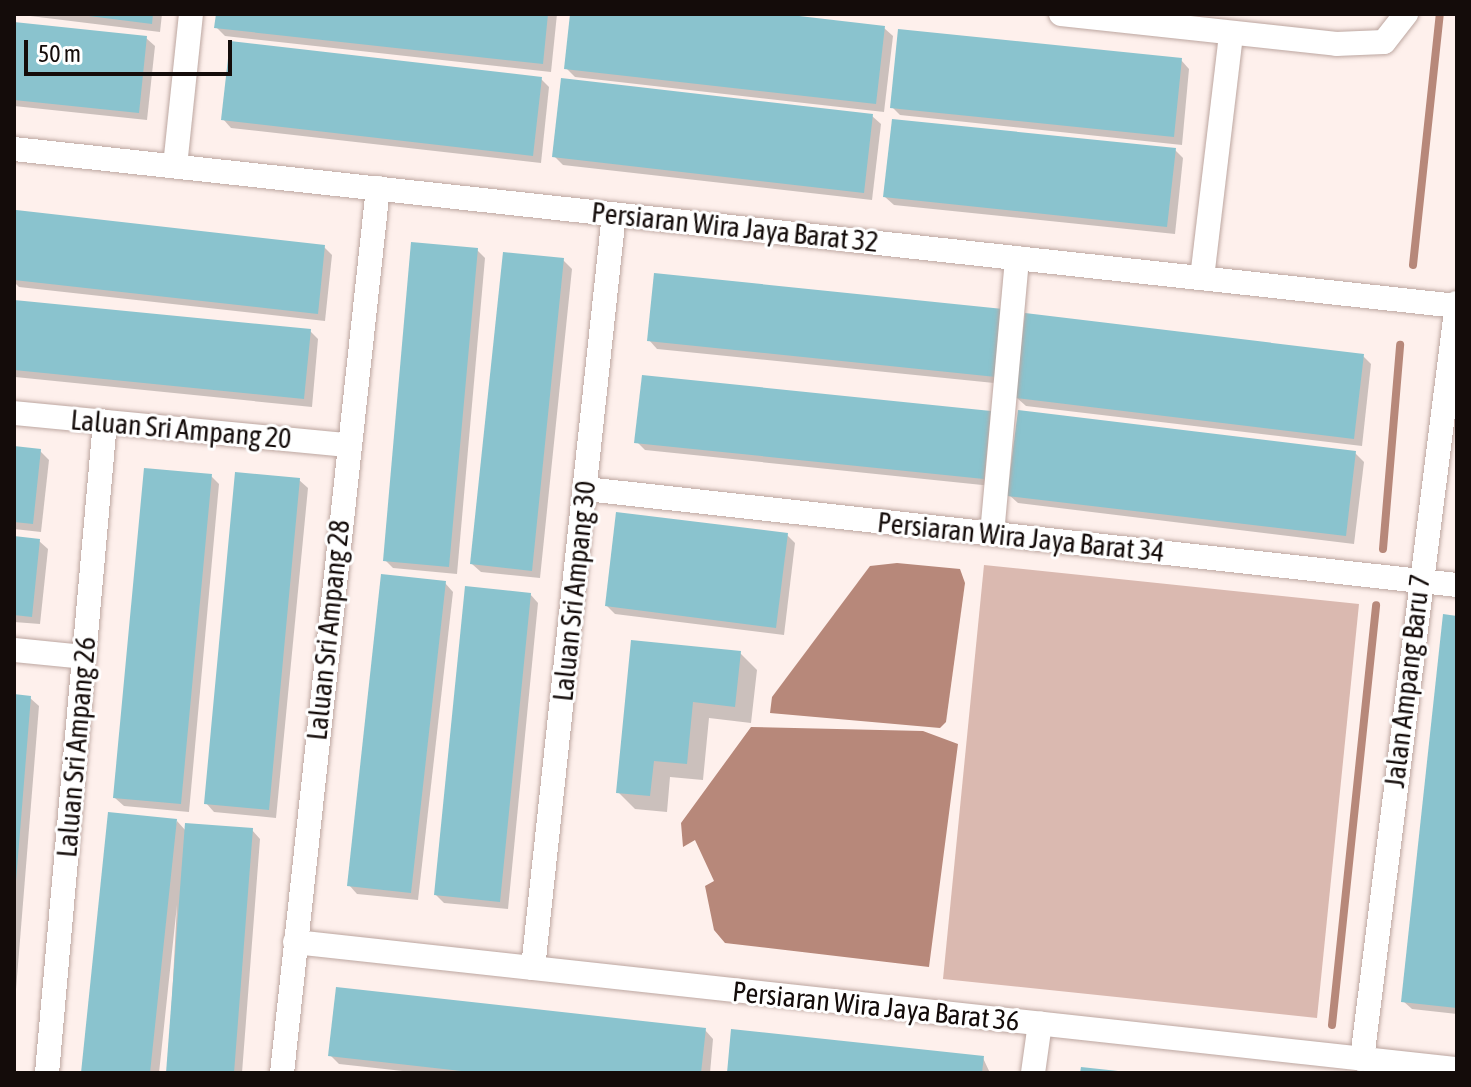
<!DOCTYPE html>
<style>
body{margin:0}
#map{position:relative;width:1471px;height:1087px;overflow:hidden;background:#fef0ec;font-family:"Asap Condensed",sans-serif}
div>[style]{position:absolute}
.green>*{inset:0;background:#dab9b0}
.water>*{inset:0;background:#b7887a}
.shadow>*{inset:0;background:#0003}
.stream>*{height:8px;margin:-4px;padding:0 4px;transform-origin:4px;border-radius:4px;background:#b7887a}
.building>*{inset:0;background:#8ac3ce}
.roads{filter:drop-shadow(0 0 2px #bca6a0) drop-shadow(0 0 2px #bca6a0)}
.street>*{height:24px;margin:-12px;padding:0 12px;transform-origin:12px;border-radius:12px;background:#fff}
span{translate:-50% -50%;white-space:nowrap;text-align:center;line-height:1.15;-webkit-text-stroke:6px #fff;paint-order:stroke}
.street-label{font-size:28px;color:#140c0a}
.frame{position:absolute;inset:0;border:16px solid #140c0a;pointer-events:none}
.scale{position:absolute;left:24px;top:40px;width:208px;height:36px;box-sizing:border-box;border:4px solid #140c0a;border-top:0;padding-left:10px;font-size:24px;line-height:28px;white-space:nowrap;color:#140c0a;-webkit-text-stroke:6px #fff;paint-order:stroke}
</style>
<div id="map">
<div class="green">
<i style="clip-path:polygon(984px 565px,1359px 604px,1317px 1018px,943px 979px)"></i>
</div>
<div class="water">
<i style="clip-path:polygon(897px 563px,960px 569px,965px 583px,946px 722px,940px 728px,770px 713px,772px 697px,870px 566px)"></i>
<i style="clip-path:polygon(751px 727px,923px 731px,958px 744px,929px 967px,725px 943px,714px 930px,705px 886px,714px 881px,695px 840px,683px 847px,681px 823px)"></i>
</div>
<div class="shadow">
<i style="clip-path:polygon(14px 14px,162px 14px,160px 32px)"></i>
<i style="clip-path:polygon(218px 14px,557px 14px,551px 72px,225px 36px,216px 27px)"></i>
<i style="clip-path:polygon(572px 14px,764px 14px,884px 28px,893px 36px,884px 112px,575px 77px,566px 68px)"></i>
<i style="clip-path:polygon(14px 24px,146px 38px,155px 46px,147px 120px,14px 106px)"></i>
<i style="clip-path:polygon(1181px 60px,1189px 69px,1182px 145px,900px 115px,892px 107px)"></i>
<i style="clip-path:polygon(541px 79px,549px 87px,541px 163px,231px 128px,223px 119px)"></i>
<i style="clip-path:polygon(872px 116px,881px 124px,872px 200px,563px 165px,554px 156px)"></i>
<i style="clip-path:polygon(1175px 150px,1183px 158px,1175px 234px,894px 205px,885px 197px)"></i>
<i style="clip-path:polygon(18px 213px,324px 247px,332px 255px,325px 321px,19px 287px,14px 282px)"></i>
<i style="clip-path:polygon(477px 250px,485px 258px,457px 574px,393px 568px,385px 560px)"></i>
<i style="clip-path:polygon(563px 260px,572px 269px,540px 578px,481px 572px,472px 564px)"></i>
<i style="clip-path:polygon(14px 302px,310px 331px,318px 339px,312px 407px,15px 377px)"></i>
<i style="clip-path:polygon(1002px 311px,1004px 384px,657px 349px,649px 340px)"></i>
<i style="clip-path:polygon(1363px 356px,1371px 364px,1362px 446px,1026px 406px,1017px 398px)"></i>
<i style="clip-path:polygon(990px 413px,999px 421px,992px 486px,645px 450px,637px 442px)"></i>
<i style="clip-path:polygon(14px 448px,40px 451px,49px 460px,41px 532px,14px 529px)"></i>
<i style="clip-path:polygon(1355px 453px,1364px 462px,1354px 544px,1018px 503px,1009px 495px)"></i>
<i style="clip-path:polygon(211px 476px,219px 484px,189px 812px,124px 806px,115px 798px)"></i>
<i style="clip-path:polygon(299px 480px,308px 488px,276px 818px,214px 812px,206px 803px)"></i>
<i style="clip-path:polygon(787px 535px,795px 543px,784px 635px,615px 614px,607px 606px)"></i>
<i style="clip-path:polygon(14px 538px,39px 541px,48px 549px,40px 624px,14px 622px)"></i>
<i style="clip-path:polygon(445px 583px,453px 592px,418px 900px,357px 894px,349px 885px)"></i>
<i style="clip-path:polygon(530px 594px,538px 603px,508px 909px,444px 903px,436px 895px)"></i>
<i style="clip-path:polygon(1457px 618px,1457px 1014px,1412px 1009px,1403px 1001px)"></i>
<i style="clip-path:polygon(633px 642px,740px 653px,757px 670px,751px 723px,709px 718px,703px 780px,670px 777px,667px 812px,635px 809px,618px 792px)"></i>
<i style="clip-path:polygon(14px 696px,30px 698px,39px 706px,14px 1014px)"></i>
<i style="clip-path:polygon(177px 821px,186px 831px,252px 830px,260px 839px,242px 1073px,168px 1073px,177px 905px,159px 1073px,83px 1073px)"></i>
<i style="clip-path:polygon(705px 1030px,713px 1039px,710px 1073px,421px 1073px,339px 1064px,330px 1055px)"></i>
<i style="clip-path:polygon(983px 1058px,990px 1073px,729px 1073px)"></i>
</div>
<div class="stream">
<i style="left:1413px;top:265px;width:252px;rotate:-83.9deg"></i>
<i style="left:1383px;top:549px;width:205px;rotate:-85.2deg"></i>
<i style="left:1332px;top:1025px;width:422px;rotate:-84deg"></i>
</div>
<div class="building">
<i style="clip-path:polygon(73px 14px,153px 14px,152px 24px)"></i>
<i style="clip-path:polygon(216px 14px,548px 14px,543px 64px,214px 28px)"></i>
<i style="clip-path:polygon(570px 14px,782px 14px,885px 26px,876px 104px,564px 69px)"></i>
<i style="clip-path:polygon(14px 22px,147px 36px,139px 113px,14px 100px)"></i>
<i style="clip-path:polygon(898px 29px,1182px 58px,1174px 137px,890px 108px)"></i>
<i style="clip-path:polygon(230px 41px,542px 77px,533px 156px,221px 120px)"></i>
<i style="clip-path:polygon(561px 78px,873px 114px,864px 193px,552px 157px)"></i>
<i style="clip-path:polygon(892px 119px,1176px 148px,1167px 227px,883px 197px)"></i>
<i style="clip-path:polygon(16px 210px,325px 245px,318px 314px,14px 280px)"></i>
<i style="clip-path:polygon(411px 242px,478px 248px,449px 567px,383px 561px)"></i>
<i style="clip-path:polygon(503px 252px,564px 258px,532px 571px,470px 564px)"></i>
<i style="clip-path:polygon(654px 273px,1003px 309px,996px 377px,647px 341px)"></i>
<i style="clip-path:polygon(14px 300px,311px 329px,304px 399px,14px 370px)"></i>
<i style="clip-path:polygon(1025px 313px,1364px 354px,1354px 439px,1015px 398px)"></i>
<i style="clip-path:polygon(642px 375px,991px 411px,984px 479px,634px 443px)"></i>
<i style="clip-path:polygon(1018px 410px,1356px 451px,1346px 536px,1007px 496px)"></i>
<i style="clip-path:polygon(14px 446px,41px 449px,33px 524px,14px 522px)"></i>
<i style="clip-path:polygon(144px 468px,212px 474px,181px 804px,113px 798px)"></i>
<i style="clip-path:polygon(235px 472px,300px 478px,269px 810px,204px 804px)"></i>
<i style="clip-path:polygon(616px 512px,788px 533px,776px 628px,605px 606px)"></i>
<i style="clip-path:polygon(14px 536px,40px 539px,32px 617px,14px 615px)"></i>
<i style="clip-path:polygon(381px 574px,446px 581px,411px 893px,347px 886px)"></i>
<i style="clip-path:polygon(465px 586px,531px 593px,500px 902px,434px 895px)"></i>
<i style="clip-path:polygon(1443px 614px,1457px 616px,1457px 1008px,1401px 1002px)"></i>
<i style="clip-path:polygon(631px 640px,741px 651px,735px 707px,693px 702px,687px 764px,654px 761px,650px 796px,616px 793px)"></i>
<i style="clip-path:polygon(14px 694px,31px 696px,16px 881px,14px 881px)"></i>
<i style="clip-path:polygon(108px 812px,177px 819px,150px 1073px,81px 1073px)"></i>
<i style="clip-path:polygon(185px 823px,253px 828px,234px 1073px,166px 1073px)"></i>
<i style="clip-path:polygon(336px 987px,706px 1028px,701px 1073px,479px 1073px,328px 1056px)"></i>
<i style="clip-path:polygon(731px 1029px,984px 1056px,982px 1073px,727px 1073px)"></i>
<i style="clip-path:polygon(1081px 1067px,1118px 1071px,1118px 1073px,1080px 1073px)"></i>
</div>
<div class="roads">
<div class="street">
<i style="left:1061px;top:14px;width:277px;rotate:6.2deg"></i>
<i style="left:1336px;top:44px;width:48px;rotate:-2.4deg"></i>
<i style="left:1384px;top:42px;width:36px;rotate:-52deg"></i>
<i style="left:14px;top:149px;width:1452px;rotate:6.21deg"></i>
<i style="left:175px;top:166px;width:153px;rotate:-84deg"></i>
<i style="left:1202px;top:278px;width:246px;rotate:-83.2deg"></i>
<i style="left:14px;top:413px;width:336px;rotate:5.5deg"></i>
<i style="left:586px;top:489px;width:876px;rotate:6.29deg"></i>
<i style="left:992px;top:534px;width:277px;rotate:-84.8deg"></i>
<i style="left:14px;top:650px;width:70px;rotate:5.7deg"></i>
<i style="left:295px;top:942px;width:1169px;rotate:6.24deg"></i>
<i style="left:533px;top:968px;width:758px;rotate:-83.87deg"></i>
<i style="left:1362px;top:1059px;width:762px;rotate:-82.84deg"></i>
<i style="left:47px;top:1073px;width:654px;rotate:-84.91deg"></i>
<i style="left:282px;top:1073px;width:890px;rotate:-83.81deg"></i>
<i style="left:1033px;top:1073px;width:50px;rotate:-82deg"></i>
</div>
</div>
<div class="street-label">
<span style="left:735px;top:227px;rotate:6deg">Persiaran Wira Jaya Barat 32</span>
<span style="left:181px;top:429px;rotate:5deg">Laluan Sri Ampang 20</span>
<span style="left:1021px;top:537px;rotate:6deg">Persiaran Wira Jaya Barat 34</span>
<span style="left:574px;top:591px;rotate:-84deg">Laluan Sri Ampang 30</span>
<span style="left:328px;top:630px;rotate:-84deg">Laluan Sri Ampang 28</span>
<span style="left:1407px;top:681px;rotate:-83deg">Jalan Ampang Baru 7</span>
<span style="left:76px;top:747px;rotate:-85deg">Laluan Sri Ampang 26</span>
<span style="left:876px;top:1006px;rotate:6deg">Persiaran Wira Jaya Barat 36</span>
</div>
<div class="frame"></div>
<div class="scale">50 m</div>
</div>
